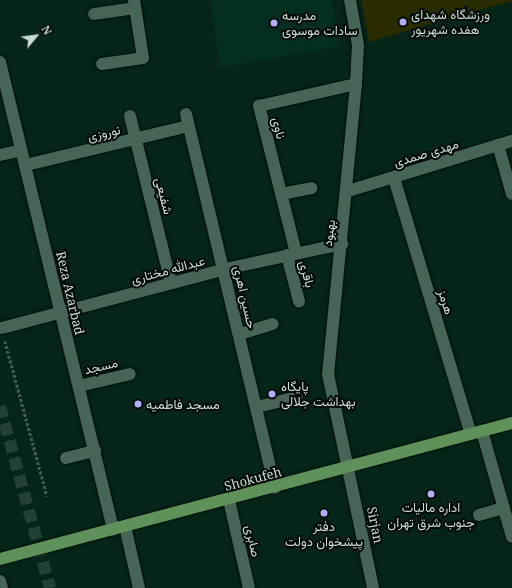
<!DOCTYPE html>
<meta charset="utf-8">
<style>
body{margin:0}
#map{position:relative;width:512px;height:588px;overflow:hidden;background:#052519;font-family:"Noto Serif",Vazirmatn,serif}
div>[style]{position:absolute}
.built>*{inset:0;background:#042e1f}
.green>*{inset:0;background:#282c00}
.major-tunnel>*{height:12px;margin-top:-6px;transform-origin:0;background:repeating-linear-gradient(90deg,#234035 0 12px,transparent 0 18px)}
.path>*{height:2.5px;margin-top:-1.25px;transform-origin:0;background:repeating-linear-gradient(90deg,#425d52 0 3px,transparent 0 5px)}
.roads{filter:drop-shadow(0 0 1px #000d05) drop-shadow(0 0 1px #000d05)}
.minor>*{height:12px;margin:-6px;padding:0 6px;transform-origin:6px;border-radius:6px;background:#466556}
.major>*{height:12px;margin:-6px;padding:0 6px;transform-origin:6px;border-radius:6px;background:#5e925a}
.dots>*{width:11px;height:11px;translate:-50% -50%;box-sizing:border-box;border:2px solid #020b06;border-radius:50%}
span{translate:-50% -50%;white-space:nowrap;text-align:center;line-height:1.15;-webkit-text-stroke:4px #020b06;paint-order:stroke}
.poi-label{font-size:13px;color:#cadbd2}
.left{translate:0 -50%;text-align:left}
.street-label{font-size:13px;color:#cadbd2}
.north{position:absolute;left:16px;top:16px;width:40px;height:40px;-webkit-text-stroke:3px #020b06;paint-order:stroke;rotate:61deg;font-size:11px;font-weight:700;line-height:16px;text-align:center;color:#cadbd2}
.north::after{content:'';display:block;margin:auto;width:14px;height:18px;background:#cadbd2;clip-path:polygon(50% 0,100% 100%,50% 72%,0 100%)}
</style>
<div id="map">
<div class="built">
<i style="clip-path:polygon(210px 0,332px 0,339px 46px,220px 68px)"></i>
</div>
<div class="green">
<i style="clip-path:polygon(361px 0,511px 0,512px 1px,369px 42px)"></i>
</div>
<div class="major-tunnel">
<i style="left:0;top:406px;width:189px;rotate:74.6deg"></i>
</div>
<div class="path">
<i style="left:5px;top:341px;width:161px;rotate:74.8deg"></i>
</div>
<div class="roads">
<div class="minor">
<i style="left:350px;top:0;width:46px;rotate:79.9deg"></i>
<i style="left:358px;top:45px;width:39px;rotate:93deg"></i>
<i style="left:356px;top:84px;width:291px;rotate:95.5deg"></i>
<i style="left:328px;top:374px;width:219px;rotate:78.1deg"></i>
<i style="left:94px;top:14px;width:41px;rotate:-8.3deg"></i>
<i style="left:0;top:62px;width:481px;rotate:76.4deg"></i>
<i style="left:102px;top:64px;width:41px;rotate:-8.3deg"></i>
<i style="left:143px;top:58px;width:59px;rotate:-98.8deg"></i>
<i style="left:186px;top:114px;width:384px;rotate:76.6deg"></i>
<i style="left:130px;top:116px;width:172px;rotate:76.2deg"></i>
<i style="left:498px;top:145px;width:51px;rotate:74.1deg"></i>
<i style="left:0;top:155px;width:22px;rotate:-13deg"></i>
<i style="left:26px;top:165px;width:167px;rotate:-13.5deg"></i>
<i style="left:394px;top:178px;width:267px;rotate:73.3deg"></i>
<i style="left:348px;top:191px;width:171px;rotate:-17deg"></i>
<i style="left:281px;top:194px;width:31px;rotate:-11deg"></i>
<i style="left:296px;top:253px;width:152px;rotate:-104.1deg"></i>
<i style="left:259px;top:106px;width:99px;rotate:-12.8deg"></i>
<i style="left:287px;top:255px;width:48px;rotate:75.4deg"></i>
<i style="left:2px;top:328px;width:231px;rotate:-14.8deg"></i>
<i style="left:225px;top:269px;width:120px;rotate:-12.1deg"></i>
<i style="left:240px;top:334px;width:34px;rotate:-17deg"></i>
<i style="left:79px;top:386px;width:52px;rotate:-13.2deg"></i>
<i style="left:257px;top:407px;width:41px;rotate:-14deg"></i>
<i style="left:482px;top:431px;width:110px;rotate:74.2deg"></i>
<i style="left:66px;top:458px;width:30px;rotate:-14deg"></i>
<i style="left:229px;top:500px;width:90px;rotate:77.2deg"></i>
<i style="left:479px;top:515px;width:26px;rotate:-16deg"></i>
<i style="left:125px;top:526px;width:64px;rotate:77.3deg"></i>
<i style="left:0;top:581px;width:7px;rotate:74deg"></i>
</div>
<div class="major">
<i style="left:0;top:559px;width:530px;rotate:-14.88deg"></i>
</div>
</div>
<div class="dots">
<i style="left:403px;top:22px;background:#b2adf9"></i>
<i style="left:274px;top:23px;background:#b2adf9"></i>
<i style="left:272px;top:394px;background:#b2adf9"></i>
<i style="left:138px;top:404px;background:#b2adf9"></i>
<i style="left:431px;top:494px;background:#b2adf9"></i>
<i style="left:324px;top:513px;background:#b2adf9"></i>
</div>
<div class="poi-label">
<span class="left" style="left:411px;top:22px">ورزشگاه شهدای<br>هفده شهریور</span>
<span class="left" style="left:282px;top:23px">مدرسه<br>سادات موسوی</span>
<span class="left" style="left:281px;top:394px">پایگاه<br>بهداشت جلالی</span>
<span class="left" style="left:146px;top:404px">مسجد فاطمیه</span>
<span style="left:431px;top:515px">اداره مالیات<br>جنوب شرق تهران</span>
<span style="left:324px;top:534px">دفتر<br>پیشخوان دولت</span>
</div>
<div class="street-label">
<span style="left:279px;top:128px;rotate:76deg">ناوی</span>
<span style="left:104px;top:133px;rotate:-13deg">نوروزی</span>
<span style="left:426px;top:153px;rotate:-17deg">مهدی صمدی</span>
<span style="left:164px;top:196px;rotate:76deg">شفیعی</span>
<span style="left:329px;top:233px;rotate:-83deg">بهبود</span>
<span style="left:168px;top:270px;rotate:-15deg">عبدالله مختاری</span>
<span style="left:307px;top:274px;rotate:75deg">باقری</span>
<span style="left:70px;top:293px;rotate:77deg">Reza Azarbad</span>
<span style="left:245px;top:297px;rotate:77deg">حسین اهری</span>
<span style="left:446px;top:302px;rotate:73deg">هرمز</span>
<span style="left:101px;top:366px;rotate:-13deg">مسجد</span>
<span style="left:253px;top:479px;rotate:-15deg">Shokufeh</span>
<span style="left:375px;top:525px;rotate:79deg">Sirjan</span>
<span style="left:253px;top:541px;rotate:77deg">صابری</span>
</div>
<div class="north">N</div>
</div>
